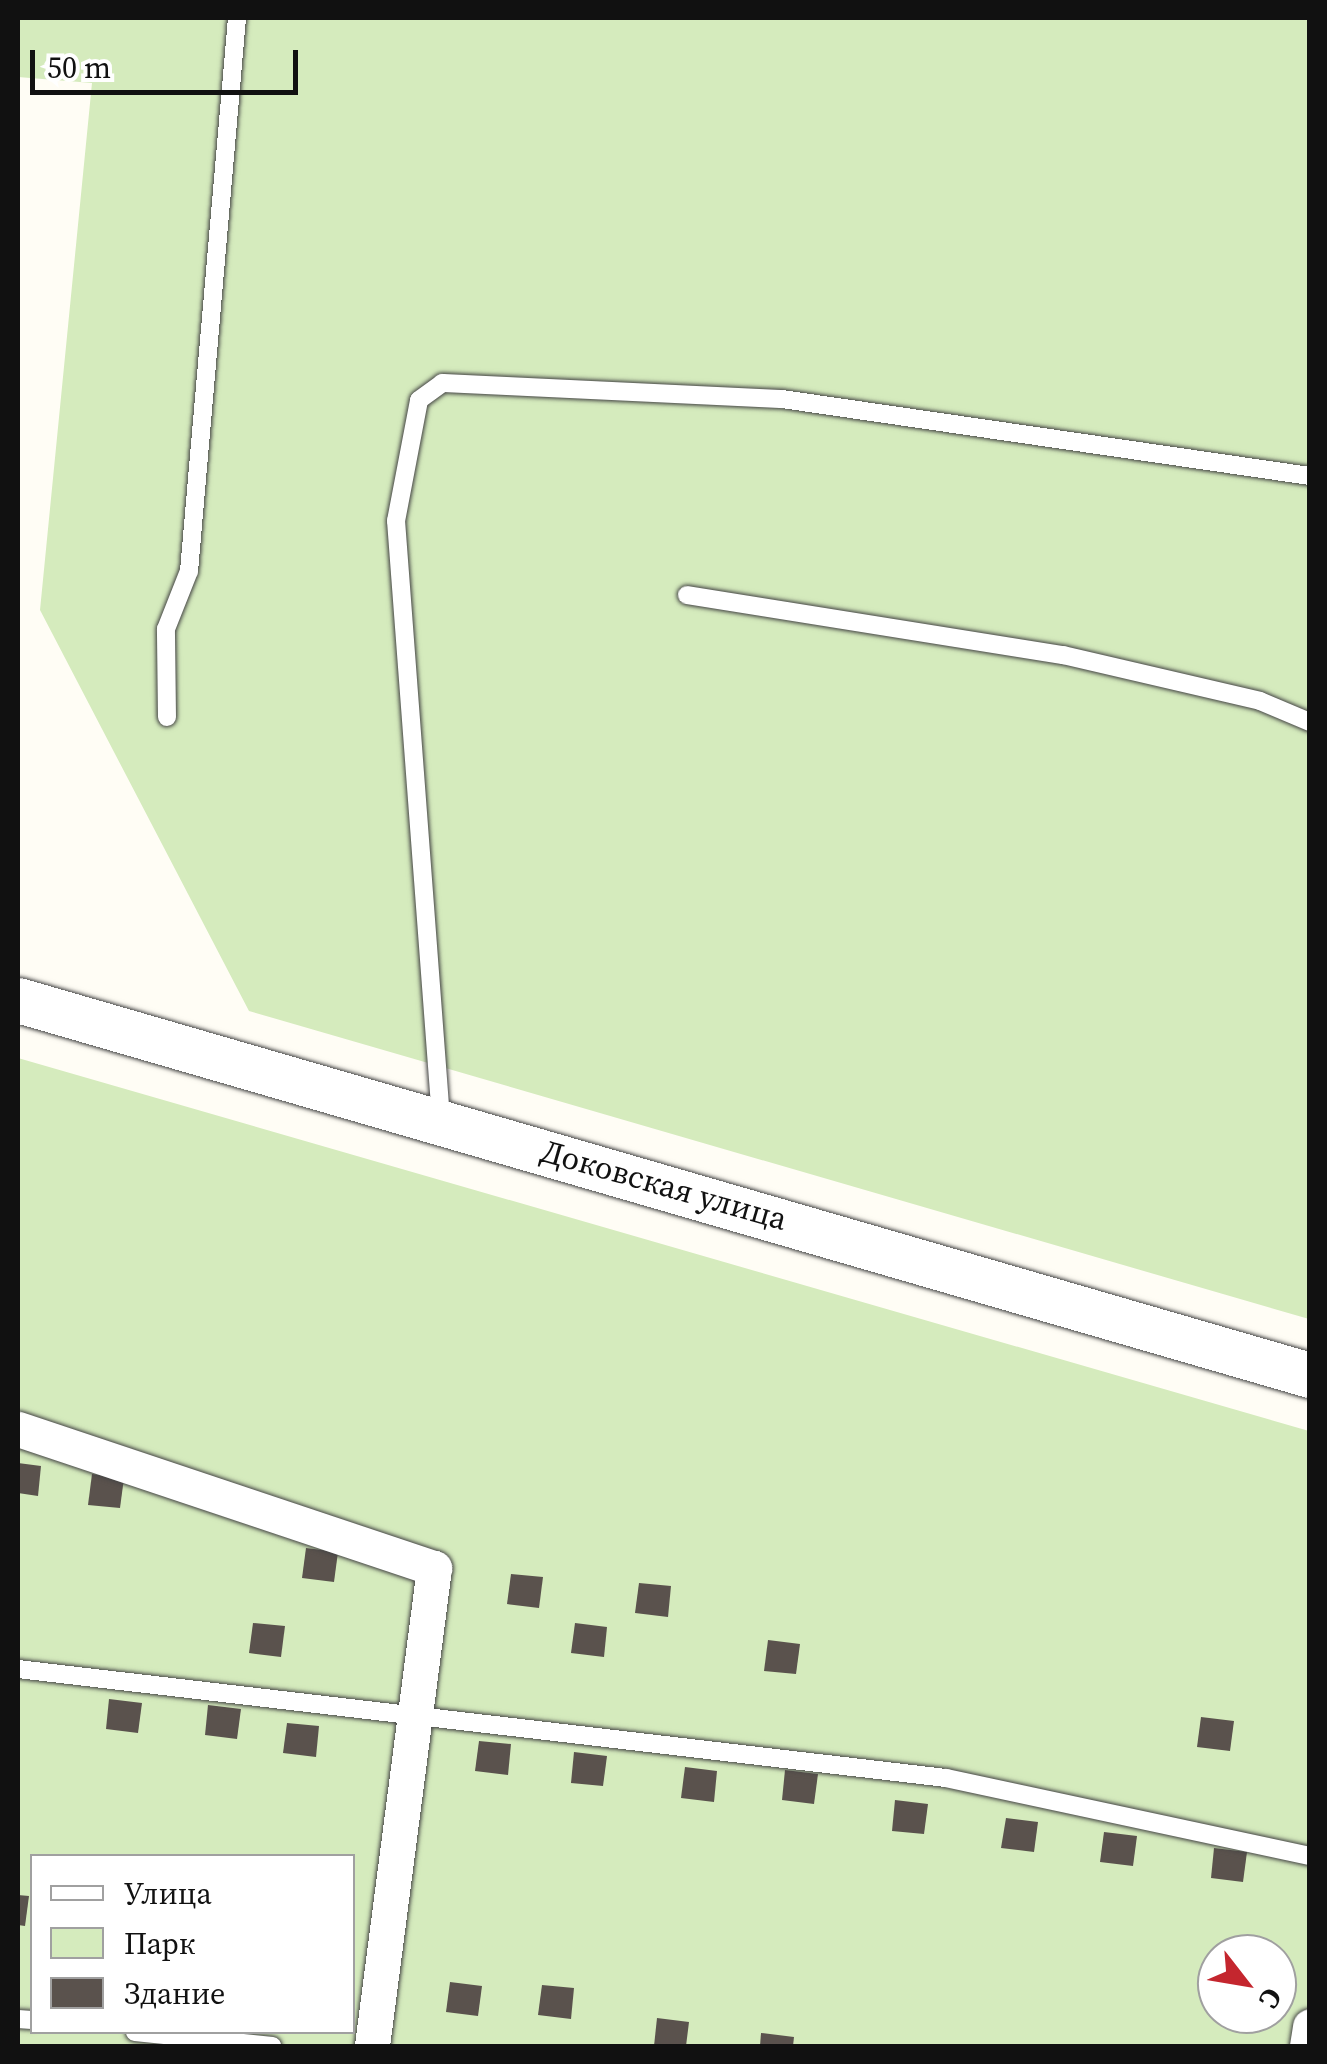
<!DOCTYPE html>
<meta charset="utf-8">
<style>
body{margin:0}
#map{position:relative;width:1327px;height:2064px;overflow:hidden;background:#fffdf5;font-family:"Source Serif 4",serif}
div>[style]{position:absolute}
.green>*{inset:0;background:#d5ebbd}
.building>*{inset:0;background:#5a524d}
.roads{filter:drop-shadow(0 0 2px #444) drop-shadow(0 0 2px #444)}
.service>*{height:18px;margin:-9px;padding:0 9px;transform-origin:9px;border-radius:9px;background:#fff}
.minor>*{height:35px;margin:-17.5px;padding:0 17.5px;transform-origin:17.5px;border-radius:17.5px;background:#fff}
.tertiary>*{height:45px;margin:-22.5px;padding:0 22.5px;transform-origin:22.5px;border-radius:22.5px;background:#fff}
span{translate:-50% -50%;white-space:nowrap;text-align:center;line-height:1.15;-webkit-text-stroke:10px #fff;paint-order:stroke}
.street-label{font-size:32px;color:#111}
.frame{position:absolute;inset:0;border:20px solid #111;pointer-events:none}
.legend{position:absolute;left:30px;top:1854px;width:325px;height:180px;box-sizing:border-box;background:#fff;border:2px solid #a0a0a0;margin:0;padding:12px 18px;list-style:none;font-size:30px;color:#111}
.legend li{display:flex;align-items:center;gap:20px;height:50px}
.legend b{width:50px;border:2px solid #a0a0a0}
.north{position:absolute;left:1197px;top:1934px;width:100px;height:100px;box-sizing:border-box;background:#fff;border:2px solid #a0a0a0;border-radius:50%;rotate:121deg;font-size:28px;font-weight:700;line-height:40px;text-align:center;color:#111}
.north::after{content:'';display:block;margin:auto;width:35px;height:45px;background:#c4262e;clip-path:polygon(50% 0,100% 100%,50% 72%,0 100%)}
.scale{position:absolute;left:30px;top:50px;width:268px;height:45px;box-sizing:border-box;border:5px solid #111;border-top:0;padding-left:12px;font-size:30px;line-height:35px;white-space:nowrap;color:#111;-webkit-text-stroke:8px #fff;paint-order:stroke}
</style>
<div id="map">
<div class="green">
<i style="clip-path:polygon(18px 18px,1309px 18px,1309px 1319px,249px 1011px,40px 610px,92px 83px,18px 77px)"></i>
<i style="clip-path:polygon(evenodd,18px 1058px,1309px 1431px,1309px 2046px,18px 2046px,18px 1058px,32px 1856px,352px 1856px,352px 2032px,32px 2032px,32px 1856px,18px 1058px,1217px 1954px,1277px 1954px,1277px 2014px,1217px 2014px,1217px 1954px)"></i>
</div>
<div class="building">
<i style="clip-path:polygon(18px 1463px,41px 1466px,38px 1496px,18px 1493px)"></i>
<i style="clip-path:polygon(92px 1474px,124px 1478px,120px 1508px,88px 1505px)"></i>
<i style="clip-path:polygon(306px 1548px,338px 1552px,334px 1582px,302px 1578px)"></i>
<i style="clip-path:polygon(511px 1574px,543px 1577px,539px 1608px,507px 1604px)"></i>
<i style="clip-path:polygon(639px 1583px,671px 1586px,668px 1617px,635px 1613px)"></i>
<i style="clip-path:polygon(253px 1623px,285px 1626px,281px 1657px,249px 1653px)"></i>
<i style="clip-path:polygon(575px 1623px,607px 1627px,604px 1657px,571px 1653px)"></i>
<i style="clip-path:polygon(768px 1640px,800px 1644px,796px 1674px,764px 1671px)"></i>
<i style="clip-path:polygon(109px 1699px,142px 1703px,138px 1733px,106px 1729px)"></i>
<i style="clip-path:polygon(208px 1705px,241px 1709px,237px 1739px,205px 1735px)"></i>
<i style="clip-path:polygon(1201px 1717px,1234px 1721px,1230px 1751px,1197px 1747px)"></i>
<i style="clip-path:polygon(287px 1723px,319px 1726px,316px 1757px,283px 1753px)"></i>
<i style="clip-path:polygon(479px 1741px,511px 1744px,508px 1775px,475px 1771px)"></i>
<i style="clip-path:polygon(574px 1752px,607px 1756px,603px 1786px,571px 1783px)"></i>
<i style="clip-path:polygon(685px 1767px,717px 1771px,714px 1802px,681px 1798px)"></i>
<i style="clip-path:polygon(785px 1770px,818px 1774px,814px 1804px,782px 1800px)"></i>
<i style="clip-path:polygon(895px 1800px,928px 1804px,924px 1834px,892px 1831px)"></i>
<i style="clip-path:polygon(1006px 1818px,1038px 1822px,1034px 1852px,1001px 1848px)"></i>
<i style="clip-path:polygon(1104px 1832px,1137px 1836px,1133px 1866px,1100px 1862px)"></i>
<i style="clip-path:polygon(1214px 1848px,1247px 1852px,1243px 1882px,1211px 1878px)"></i>
<i style="clip-path:polygon(18px 1895px,29px 1896px,25px 1926px,18px 1925px)"></i>
<i style="clip-path:polygon(450px 1982px,482px 1986px,478px 2016px,446px 2012px)"></i>
<i style="clip-path:polygon(542px 1985px,574px 1988px,571px 2019px,538px 2015px)"></i>
<i style="clip-path:polygon(657px 2018px,689px 2022px,686px 2046px,654px 2046px)"></i>
<i style="clip-path:polygon(761px 2033px,794px 2037px,793px 2046px,760px 2046px)"></i>
</div>
<div class="roads">
<div class="service">
<i style="left:687px;top:595px;width:381px;rotate:9.1deg"></i>
<i style="left:1063px;top:655px;width:202px;rotate:13.1deg"></i>
<i style="left:1260px;top:701px;width:54px;rotate:22.8deg"></i>
<i style="left:167px;top:717px;width:88px;rotate:-90.7deg"></i>
<i style="left:166px;top:629px;width:62px;rotate:-68.4deg"></i>
<i style="left:189px;top:571px;width:555px;rotate:-85.04deg"></i>
<i style="left:441px;top:1119px;width:600px;rotate:-94.3deg"></i>
<i style="left:396px;top:521px;width:123px;rotate:-79.2deg"></i>
<i style="left:419px;top:400px;width:29px;rotate:-36deg"></i>
<i style="left:442px;top:383px;width:340px;rotate:2.7deg"></i>
<i style="left:782px;top:399px;width:534px;rotate:8.3deg"></i>
<i style="left:18px;top:1669px;width:934px;rotate:6.7deg"></i>
<i style="left:946px;top:1778px;width:372px;rotate:12.1deg"></i>
<i style="left:18px;top:2019px;width:14px;rotate:4deg"></i>
<i style="left:135px;top:2032px;width:138px;rotate:5.8deg"></i>
</div>
<div class="minor">
<i style="left:18px;top:1429px;width:439px;rotate:18.5deg"></i>
<i style="left:434px;top:1568px;width:482px;rotate:97.4deg"></i>
<i style="left:1307px;top:2046px;width:20px;rotate:-81deg"></i>
</div>
<div class="tertiary">
<i style="left:18px;top:1000px;width:1345px;rotate:16.19deg"></i>
</div>
</div>
<div class="street-label">
<span style="left:664px;top:1185px;rotate:16deg">Доковская улица</span>
</div>
<div class="frame"></div>
<ul class="legend">
<li><b style="height:12px;background:#fff"></b>Улица</li>
<li><b style="height:28px;background:#d5ebbd"></b>Парк</li>
<li><b style="height:28px;background:#5a524d"></b>Здание</li>
</ul>
<div class="north">С</div>
<div class="scale">50 m</div>
</div>
